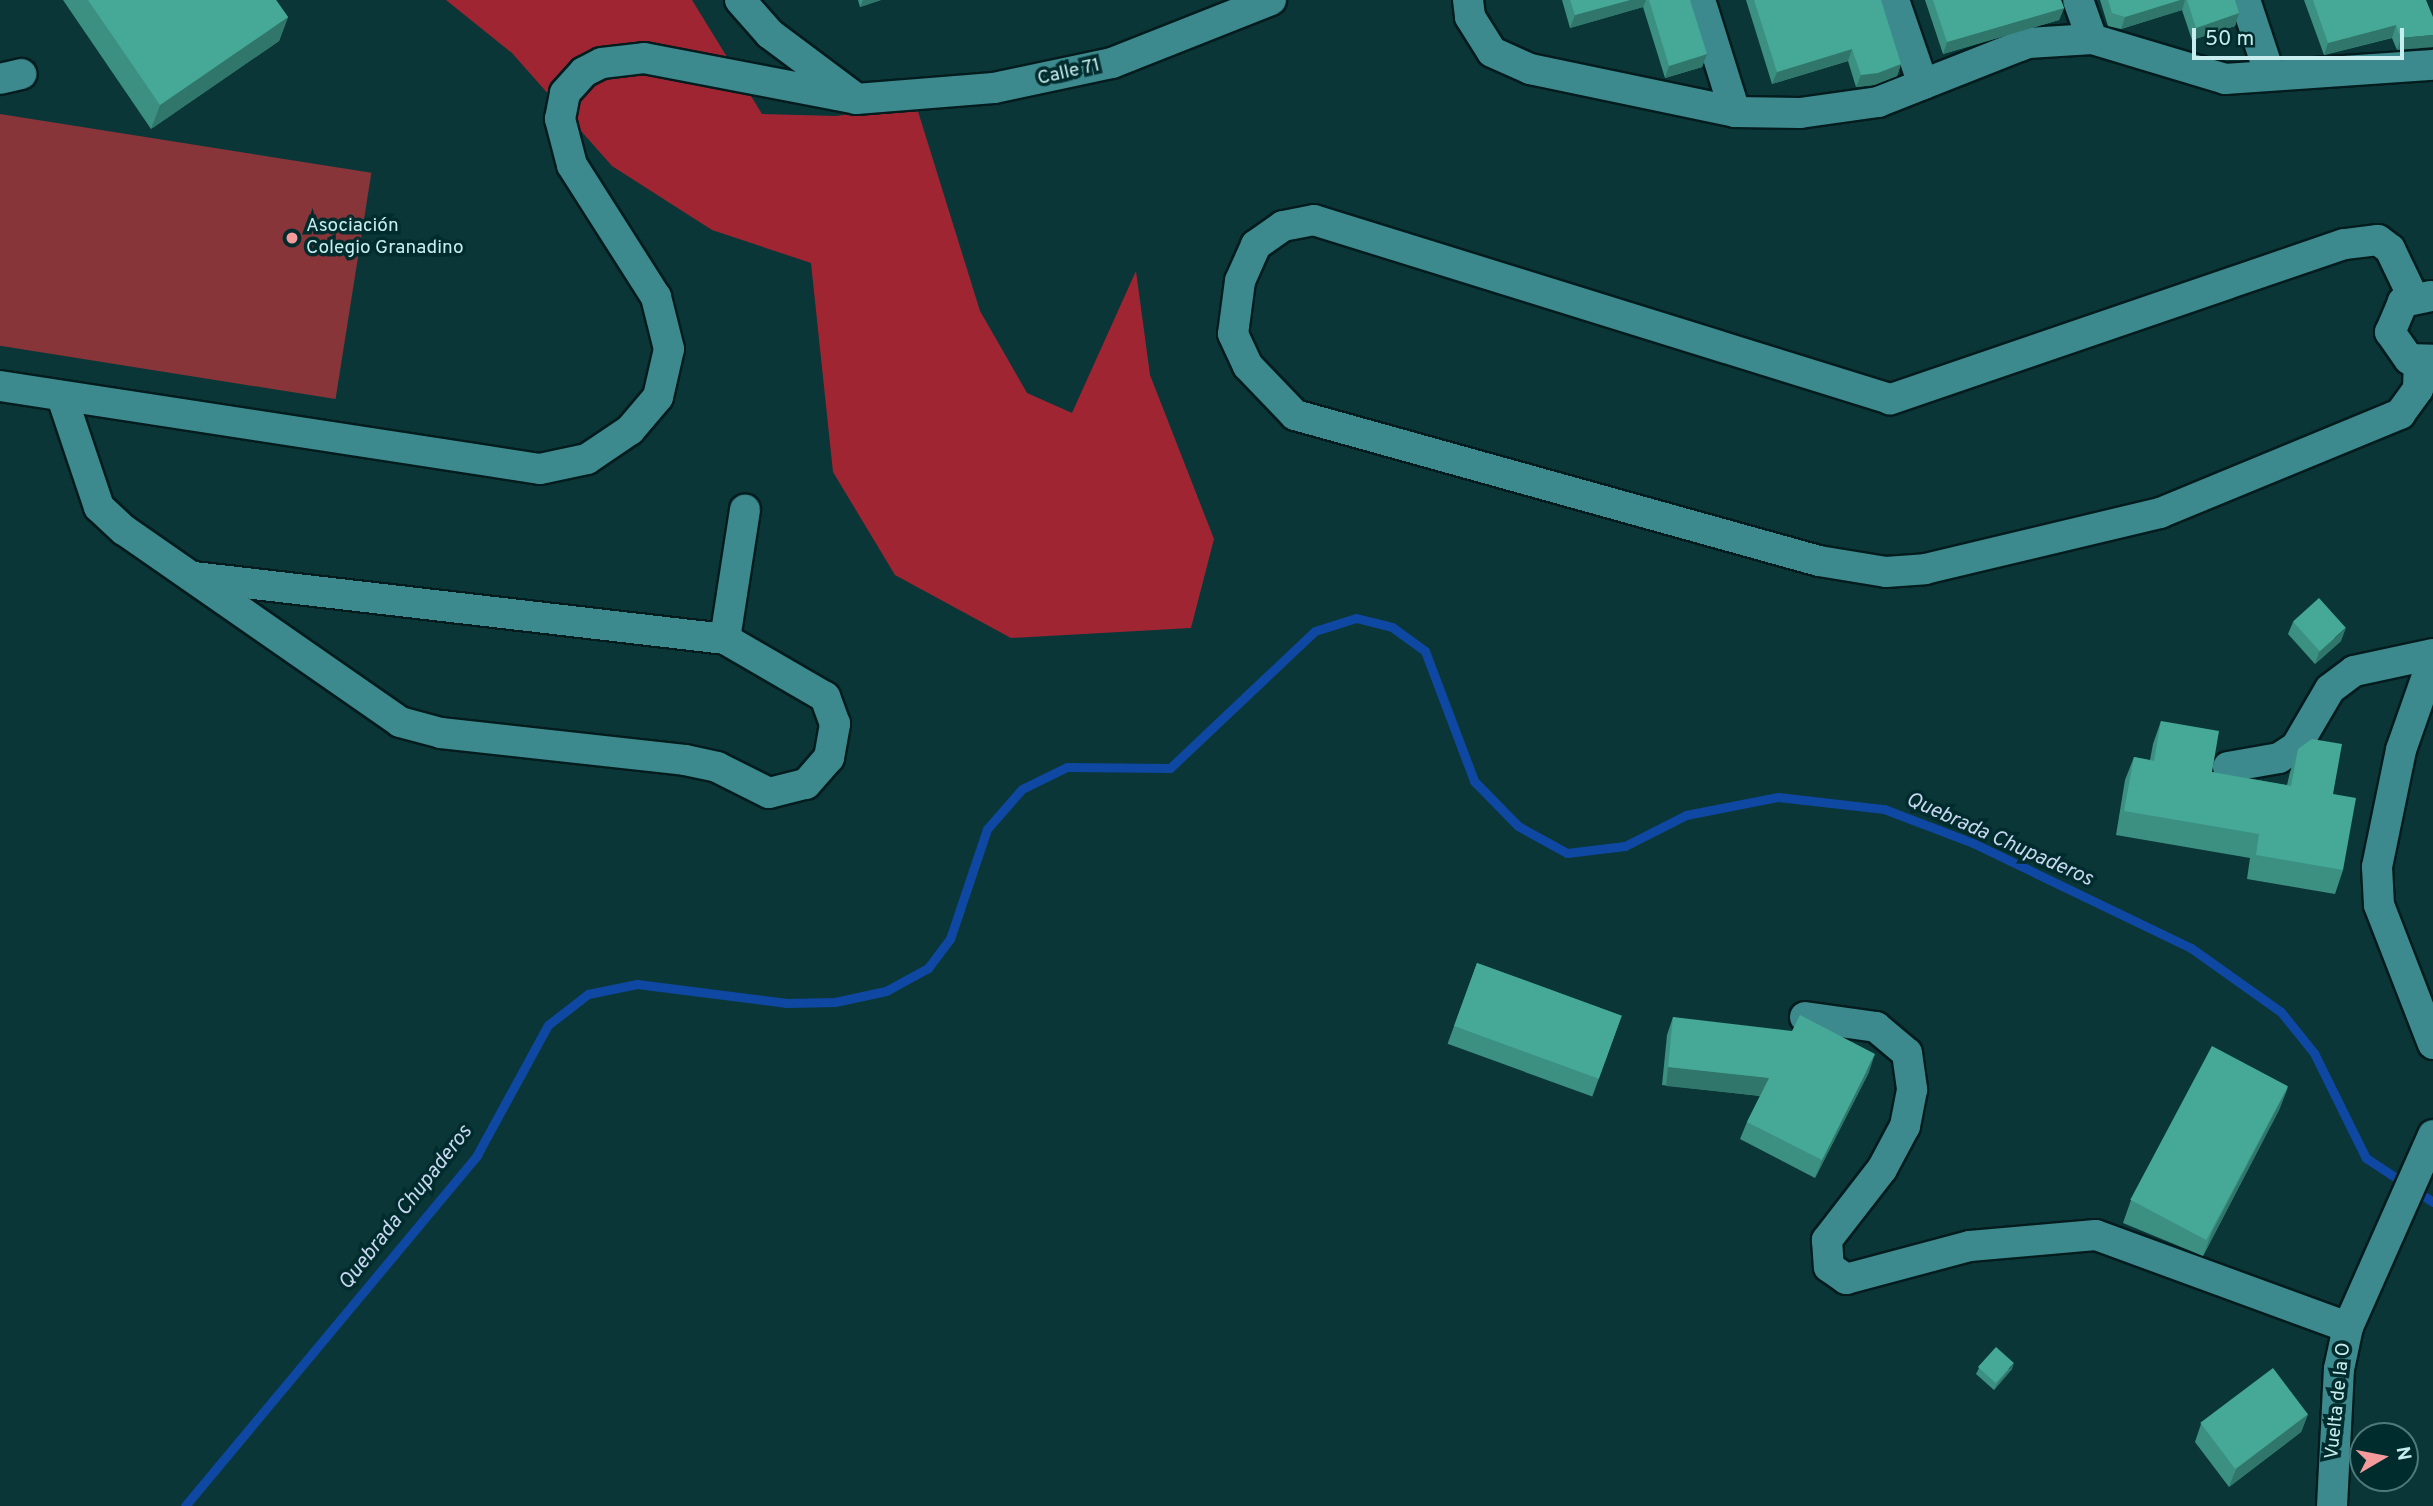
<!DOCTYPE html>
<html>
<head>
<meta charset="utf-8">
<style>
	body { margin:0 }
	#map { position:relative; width:2433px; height:1506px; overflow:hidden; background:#0b3638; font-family:Overpass,sans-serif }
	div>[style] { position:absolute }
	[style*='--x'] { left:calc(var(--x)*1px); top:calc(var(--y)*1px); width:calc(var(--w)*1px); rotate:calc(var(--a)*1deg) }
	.green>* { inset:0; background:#873539; transform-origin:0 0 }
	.forest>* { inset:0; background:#a02533 }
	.stream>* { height:9px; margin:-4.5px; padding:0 4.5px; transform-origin:4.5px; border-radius:4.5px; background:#0e48a3 }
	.roads { filter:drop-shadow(2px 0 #041c1d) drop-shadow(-2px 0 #041c1d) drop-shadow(0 2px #041c1d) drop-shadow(0 -2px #041c1d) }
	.minor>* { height:30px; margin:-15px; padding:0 15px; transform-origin:15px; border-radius:15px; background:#3c8a8e }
	.wall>* { inset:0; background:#3c9082; transform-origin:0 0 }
	.shaded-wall>* { inset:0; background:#31766a; transform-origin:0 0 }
	.building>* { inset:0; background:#46a897; transform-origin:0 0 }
	.dots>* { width:19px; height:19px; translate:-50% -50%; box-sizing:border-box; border:4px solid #002c2e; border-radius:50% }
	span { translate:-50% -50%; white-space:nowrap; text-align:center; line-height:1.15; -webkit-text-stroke:7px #002c2e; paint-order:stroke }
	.street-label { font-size:19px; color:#c8edee }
	.poi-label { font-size:19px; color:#c8edee }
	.left { translate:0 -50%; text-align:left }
	.water-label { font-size:21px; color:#c7d7ef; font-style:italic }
	.north { position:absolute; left:2349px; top:1422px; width:70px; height:70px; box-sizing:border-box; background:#002c2e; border:2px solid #50797b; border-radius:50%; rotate:80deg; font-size:19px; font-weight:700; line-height:28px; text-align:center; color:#c8edee }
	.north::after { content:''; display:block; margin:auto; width:24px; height:32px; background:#f59b9b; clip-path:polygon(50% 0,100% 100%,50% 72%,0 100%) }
	.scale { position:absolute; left:2192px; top:28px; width:212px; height:32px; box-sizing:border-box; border:4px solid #c8edee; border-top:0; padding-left:9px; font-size:21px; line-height:24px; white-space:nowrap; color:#c8edee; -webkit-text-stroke:5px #002c2e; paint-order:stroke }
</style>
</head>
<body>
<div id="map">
	<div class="green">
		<i style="left:0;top:114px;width:376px;height:229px;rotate:9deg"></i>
	</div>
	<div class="forest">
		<i style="clip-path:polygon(446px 0,692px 0,762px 114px,836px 116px,916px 105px,980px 311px,1027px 393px,1072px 413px,1136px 271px,1150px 375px,1214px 539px,1191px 628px,1011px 638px,895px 575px,833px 472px,811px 263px,712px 230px,612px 166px,512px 53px)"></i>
	</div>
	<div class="stream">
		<i style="--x:185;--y:1506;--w:457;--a:-50.2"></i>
		<i style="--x:477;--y:1155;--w:148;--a:-61.4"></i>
		<i style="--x:548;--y:1025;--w:51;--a:-37.8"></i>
		<i style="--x:588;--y:994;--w:50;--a:-11.5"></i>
		<i style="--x:637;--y:984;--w:151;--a:7.2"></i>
		<i style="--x:787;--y:1003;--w:48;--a:-1.2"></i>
		<i style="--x:835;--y:1002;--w:52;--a:-12.2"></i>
		<i style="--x:886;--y:991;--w:48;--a:-28.7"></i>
		<i style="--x:928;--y:968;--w:36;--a:-53"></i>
		<i style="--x:950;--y:939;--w:116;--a:-71.4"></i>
		<i style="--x:987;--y:829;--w:53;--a:-48.8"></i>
		<i style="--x:1022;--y:789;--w:50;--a:-26.1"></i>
		<i style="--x:1067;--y:767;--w:103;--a:0.6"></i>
		<i style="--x:1170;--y:768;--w:199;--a:-43.4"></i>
		<i style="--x:1315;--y:631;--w:43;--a:-17.6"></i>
		<i style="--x:1356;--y:618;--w:37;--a:14"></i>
		<i style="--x:1392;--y:627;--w:41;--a:36"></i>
		<i style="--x:1425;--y:651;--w:139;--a:69.3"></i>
		<i style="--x:1474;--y:781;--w:63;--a:45.6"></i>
		<i style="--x:1518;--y:826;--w:56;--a:28.9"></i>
		<i style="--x:1567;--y:853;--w:58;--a:-6.9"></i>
		<i style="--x:1625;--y:846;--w:68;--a:-26.9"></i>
		<i style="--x:1686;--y:815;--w:94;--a:-11.1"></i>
		<i style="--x:1778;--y:797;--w:107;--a:6.5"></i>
		<i style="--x:1884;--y:809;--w:95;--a:20.9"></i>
		<i style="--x:1973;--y:843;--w:242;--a:25.7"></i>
		<i style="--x:2191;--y:948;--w:110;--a:35.4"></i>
		<i style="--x:2281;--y:1012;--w:53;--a:51.2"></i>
		<i style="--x:2314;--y:1053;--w:117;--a:63.7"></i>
		<i style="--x:2366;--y:1158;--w:80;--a:33.3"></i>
	</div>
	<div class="roads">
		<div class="minor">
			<i style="--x:740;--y:0;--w:45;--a:48.6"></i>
			<i style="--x:770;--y:34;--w:104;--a:36.8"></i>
			<i style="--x:1468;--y:0;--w:17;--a:83"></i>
			<i style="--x:1470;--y:17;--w:41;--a:57.8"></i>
			<i style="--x:1492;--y:52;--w:42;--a:24.1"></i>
			<i style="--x:1530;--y:69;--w:209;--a:11.8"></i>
			<i style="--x:1735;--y:112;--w:65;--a:0.9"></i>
			<i style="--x:1800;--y:113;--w:79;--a:-8"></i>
			<i style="--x:1878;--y:102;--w:161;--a:-21.5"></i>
			<i style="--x:2028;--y:43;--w:64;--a:-3.6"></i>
			<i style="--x:2092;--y:39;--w:139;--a:16.7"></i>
			<i style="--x:2225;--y:79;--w:208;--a:-3.9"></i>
			<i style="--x:1700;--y:0;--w:117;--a:72.6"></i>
			<i style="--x:1894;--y:0;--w:89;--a:71"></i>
			<i style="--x:2078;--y:0;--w:41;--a:70.3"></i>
			<i style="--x:2245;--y:0;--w:79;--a:71.6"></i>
			<i style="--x:0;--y:79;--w:22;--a:-13"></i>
			<i style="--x:2431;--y:296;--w:29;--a:168"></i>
			<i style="--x:2403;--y:302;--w:33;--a:113"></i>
			<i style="--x:2390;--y:332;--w:33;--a:55"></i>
			<i style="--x:2409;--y:359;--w:24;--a:2"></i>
			<i style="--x:2413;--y:297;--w:53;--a:-115.6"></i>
			<i style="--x:2390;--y:249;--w:15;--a:-143"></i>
			<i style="--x:2378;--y:240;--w:34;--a:173"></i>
			<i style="--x:2344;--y:244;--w:480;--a:161.1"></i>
			<i style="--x:1890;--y:399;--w:603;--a:-162.74"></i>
			<i style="--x:1314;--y:220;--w:32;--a:169"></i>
			<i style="--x:1283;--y:226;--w:33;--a:145"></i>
			<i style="--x:1256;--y:245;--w:39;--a:114"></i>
			<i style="--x:1240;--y:281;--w:53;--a:97.5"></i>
			<i style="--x:1233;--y:334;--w:35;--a:65"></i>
			<i style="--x:1248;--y:366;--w:68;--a:46.2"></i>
			<i style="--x:1295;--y:415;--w:544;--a:15.57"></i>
			<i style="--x:1819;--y:561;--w:68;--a:9.3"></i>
			<i style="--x:1886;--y:572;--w:39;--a:-4"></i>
			<i style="--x:1925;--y:569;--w:242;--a:-13.4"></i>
			<i style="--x:2160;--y:513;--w:260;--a:-22.4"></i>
			<i style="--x:2400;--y:414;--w:31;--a:-54"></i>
			<i style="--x:2418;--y:389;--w:27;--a:-88"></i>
			<i style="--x:0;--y:386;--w:546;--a:8.74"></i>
			<i style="--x:540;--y:469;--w:48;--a:-12"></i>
			<i style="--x:587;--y:459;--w:52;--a:-34"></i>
			<i style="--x:630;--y:430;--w:43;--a:-49.7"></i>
			<i style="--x:658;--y:397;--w:49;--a:-77.1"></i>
			<i style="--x:669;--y:349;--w:54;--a:-104"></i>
			<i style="--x:656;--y:297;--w:156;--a:-122.5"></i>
			<i style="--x:572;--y:165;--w:48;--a:-104.6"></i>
			<i style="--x:560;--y:119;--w:26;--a:-79"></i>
			<i style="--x:565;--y:93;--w:28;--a:-48"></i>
			<i style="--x:584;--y:72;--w:20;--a:-27"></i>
			<i style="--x:602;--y:63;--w:42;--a:-6.8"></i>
			<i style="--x:644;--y:58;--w:216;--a:10.9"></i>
			<i style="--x:856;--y:99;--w:138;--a:-4.6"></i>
			<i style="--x:994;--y:88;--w:121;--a:-12"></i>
			<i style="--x:1112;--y:63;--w:171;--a:-21.6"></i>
			<i style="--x:63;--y:400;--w:113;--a:71.4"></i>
			<i style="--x:99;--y:507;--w:34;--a:43"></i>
			<i style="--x:124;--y:530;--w:336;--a:34.8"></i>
			<i style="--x:400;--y:722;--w:42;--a:15"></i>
			<i style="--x:441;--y:733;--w:245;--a:6.3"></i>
			<i style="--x:685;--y:760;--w:33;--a:12"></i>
			<i style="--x:717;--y:767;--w:58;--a:26.6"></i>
			<i style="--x:769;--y:793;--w:38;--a:-14"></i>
			<i style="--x:806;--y:784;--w:35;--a:-49"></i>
			<i style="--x:829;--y:758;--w:35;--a:-80"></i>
			<i style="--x:835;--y:724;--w:29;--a:-110"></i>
			<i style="--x:825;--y:697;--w:116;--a:-149.9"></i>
			<i style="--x:725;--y:639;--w:535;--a:-173.34"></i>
			<i style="--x:725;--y:639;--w:131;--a:-81.2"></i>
			<i style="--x:2433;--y:659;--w:96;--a:109.4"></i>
			<i style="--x:2401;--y:750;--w:119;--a:101.6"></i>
			<i style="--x:2377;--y:867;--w:38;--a:87"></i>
			<i style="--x:2379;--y:905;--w:149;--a:68.8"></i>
			<i style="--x:2228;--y:767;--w:52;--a:-10"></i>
			<i style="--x:2279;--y:758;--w:20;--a:-33"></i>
			<i style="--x:2296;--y:747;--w:67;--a:-59.6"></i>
			<i style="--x:2330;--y:689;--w:30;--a:-37"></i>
			<i style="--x:2354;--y:671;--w:81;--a:-12.1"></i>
			<i style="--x:1805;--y:1017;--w:72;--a:8"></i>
			<i style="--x:1876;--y:1027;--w:40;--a:40"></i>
			<i style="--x:1907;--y:1053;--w:37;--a:82"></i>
			<i style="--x:1912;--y:1090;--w:37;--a:101"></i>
			<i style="--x:1905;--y:1126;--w:49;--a:118.1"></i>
			<i style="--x:1882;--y:1169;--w:90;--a:127.8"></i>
			<i style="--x:1827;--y:1240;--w:27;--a:86"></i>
			<i style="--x:1829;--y:1267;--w:21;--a:35"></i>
			<i style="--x:1846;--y:1279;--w:128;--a:-14.9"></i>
			<i style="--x:1970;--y:1246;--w:126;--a:-5"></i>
			<i style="--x:2096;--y:1235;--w:268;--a:20.1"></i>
			<i style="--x:2332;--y:1506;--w:137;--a:-87.1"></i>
			<i style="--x:2339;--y:1369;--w:43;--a:-77.9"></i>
			<i style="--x:2348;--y:1327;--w:210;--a:-66.1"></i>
		</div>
	</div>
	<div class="wall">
		<i style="clip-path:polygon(63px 0,276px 0,288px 17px,279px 41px,151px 129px)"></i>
		<i style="clip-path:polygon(858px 0,881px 0,860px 7px)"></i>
		<i style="clip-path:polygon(1562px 0,1690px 0,1707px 54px,1702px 67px,1665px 78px,1643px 7px,1570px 28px)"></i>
		<i style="clip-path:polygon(1746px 0,1881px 0,1901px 64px,1897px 76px,1874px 85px,1856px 87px,1848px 61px,1772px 84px)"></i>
		<i style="clip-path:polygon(1925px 0,2061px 0,2064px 8px,2059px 20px,1943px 54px)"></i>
		<i style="clip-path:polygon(2100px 0,2235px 0,2239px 13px,2235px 26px,2192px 40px,2182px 10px,2121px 29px,2108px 26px)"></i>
		<i style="clip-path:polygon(2304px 0,2426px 0,2397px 50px,2392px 38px,2324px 55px)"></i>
		<i style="clip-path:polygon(2293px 622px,2341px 641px,2315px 664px,2288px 634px)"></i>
		<i style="clip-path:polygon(2161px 721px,2212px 772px,2287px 785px,2290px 772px,2298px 749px,2333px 794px,2343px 870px,2335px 894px,2247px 879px,2250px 858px,2116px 835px,2125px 780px,2134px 757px,2150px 760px,2153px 744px)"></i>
		<i style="left:1477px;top:963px;width:154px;height:86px;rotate:20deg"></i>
		<i style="clip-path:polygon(1673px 1017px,1869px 1072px,1815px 1178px,1740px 1139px,1747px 1122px,1760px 1096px,1662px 1085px,1667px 1035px)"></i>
		<i style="clip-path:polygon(2288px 1087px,2279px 1110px,2203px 1256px,2123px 1223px,2131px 1200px)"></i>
		<i style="clip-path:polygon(1979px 1368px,2012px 1369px,1994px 1390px,1976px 1374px)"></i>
		<i style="clip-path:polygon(2308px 1414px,2301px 1432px,2229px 1487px,2195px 1442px,2201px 1424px)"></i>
	</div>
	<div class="shaded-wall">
		<i style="clip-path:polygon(863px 0,881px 0,860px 7px)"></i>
		<i style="clip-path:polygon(1630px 0,1646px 0,1643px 7px,1570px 28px,1575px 15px)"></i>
		<i style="clip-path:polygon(2180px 0,2185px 0,2182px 10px,2121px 29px,2125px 17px)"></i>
		<i style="clip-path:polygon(2064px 8px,2059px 20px,1943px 54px,1947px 42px)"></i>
		<i style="clip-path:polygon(2239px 13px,2235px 26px,2192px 40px,2196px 28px)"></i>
		<i style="clip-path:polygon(288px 17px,279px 41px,151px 129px,160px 105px)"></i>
		<i style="clip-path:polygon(2396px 25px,2392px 38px,2324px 55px,2328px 43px)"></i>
		<i style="clip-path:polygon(2433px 35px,2433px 47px,2397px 50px,2401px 38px)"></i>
		<i style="clip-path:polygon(1852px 49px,1848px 61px,1772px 84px,1777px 72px)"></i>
		<i style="clip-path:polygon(1707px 54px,1702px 67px,1665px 78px,1669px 66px)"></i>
		<i style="clip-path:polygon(1901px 64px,1897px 76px,1874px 85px,1856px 87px,1861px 75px)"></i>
		<i style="clip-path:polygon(2346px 628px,2341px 641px,2315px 664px,2319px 652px)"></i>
		<i style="clip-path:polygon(1875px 1054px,1869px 1072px,1815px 1178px,1822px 1160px)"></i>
		<i style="left:1668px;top:1067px;width:102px;height:19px;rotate:6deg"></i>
		<i style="clip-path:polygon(2288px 1087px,2279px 1110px,2203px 1256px,2212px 1232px)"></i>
		<i style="clip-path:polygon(2014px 1363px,2012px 1369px,1994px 1390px,1997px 1384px)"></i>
		<i style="clip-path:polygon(2308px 1414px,2301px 1432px,2229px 1487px,2236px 1469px)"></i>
	</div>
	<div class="building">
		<i style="clip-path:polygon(88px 0,276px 0,288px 17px,160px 105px)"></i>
		<i style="clip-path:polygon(1570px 0,1630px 0,1575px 15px)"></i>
		<i style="clip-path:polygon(1649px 0,1690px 0,1707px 54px,1669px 66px)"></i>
		<i style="clip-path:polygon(1754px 0,1881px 0,1901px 64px,1878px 73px,1861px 75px,1852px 49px,1777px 72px)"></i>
		<i style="clip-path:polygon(1933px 0,2061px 0,2064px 8px,1947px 42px)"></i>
		<i style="clip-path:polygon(2108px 0,2180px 0,2125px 17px,2112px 13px)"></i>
		<i style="clip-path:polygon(2187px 0,2235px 0,2239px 13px,2196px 28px)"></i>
		<i style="clip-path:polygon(2313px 0,2426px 0,2433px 17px,2433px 35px,2401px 38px,2396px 25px,2328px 43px)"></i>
		<i style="left:2319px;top:598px;width:40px;height:35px;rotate:48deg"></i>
		<i style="clip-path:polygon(2161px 721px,2219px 731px,2212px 772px,2291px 786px,2298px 749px,2312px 739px,2342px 744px,2333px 794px,2356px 798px,2343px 870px,2256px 855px,2259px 834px,2124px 811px,2134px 757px,2154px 761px)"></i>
		<i style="left:1477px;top:963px;width:154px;height:67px;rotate:20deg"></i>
		<i style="clip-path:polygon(1800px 1015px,1875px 1054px,1822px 1160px,1747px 1122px,1769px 1078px,1668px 1067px,1673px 1017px,1792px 1031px)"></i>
		<i style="left:2212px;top:1046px;width:86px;height:174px;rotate:28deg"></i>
		<i style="left:1996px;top:1347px;width:24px;height:27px;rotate:42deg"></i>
		<i style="left:2273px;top:1368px;width:58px;height:91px;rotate:53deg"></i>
	</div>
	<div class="dots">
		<i style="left:292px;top:238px;background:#f59b9b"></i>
	</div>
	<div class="street-label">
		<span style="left:1069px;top:73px;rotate:-13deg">Calle 71</span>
		<span style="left:2339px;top:1401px;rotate:-84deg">Vuelta de la O</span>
	</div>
	<div class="poi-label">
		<span class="left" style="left:306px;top:238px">Asociación<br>Colegio Granadino</span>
	</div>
	<div class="water-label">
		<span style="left:1999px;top:840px;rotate:24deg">Quebrada Chupaderos</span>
		<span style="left:406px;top:1208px;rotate:-52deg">Quebrada Chupaderos</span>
	</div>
	<div class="north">N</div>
	<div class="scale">50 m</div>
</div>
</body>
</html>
